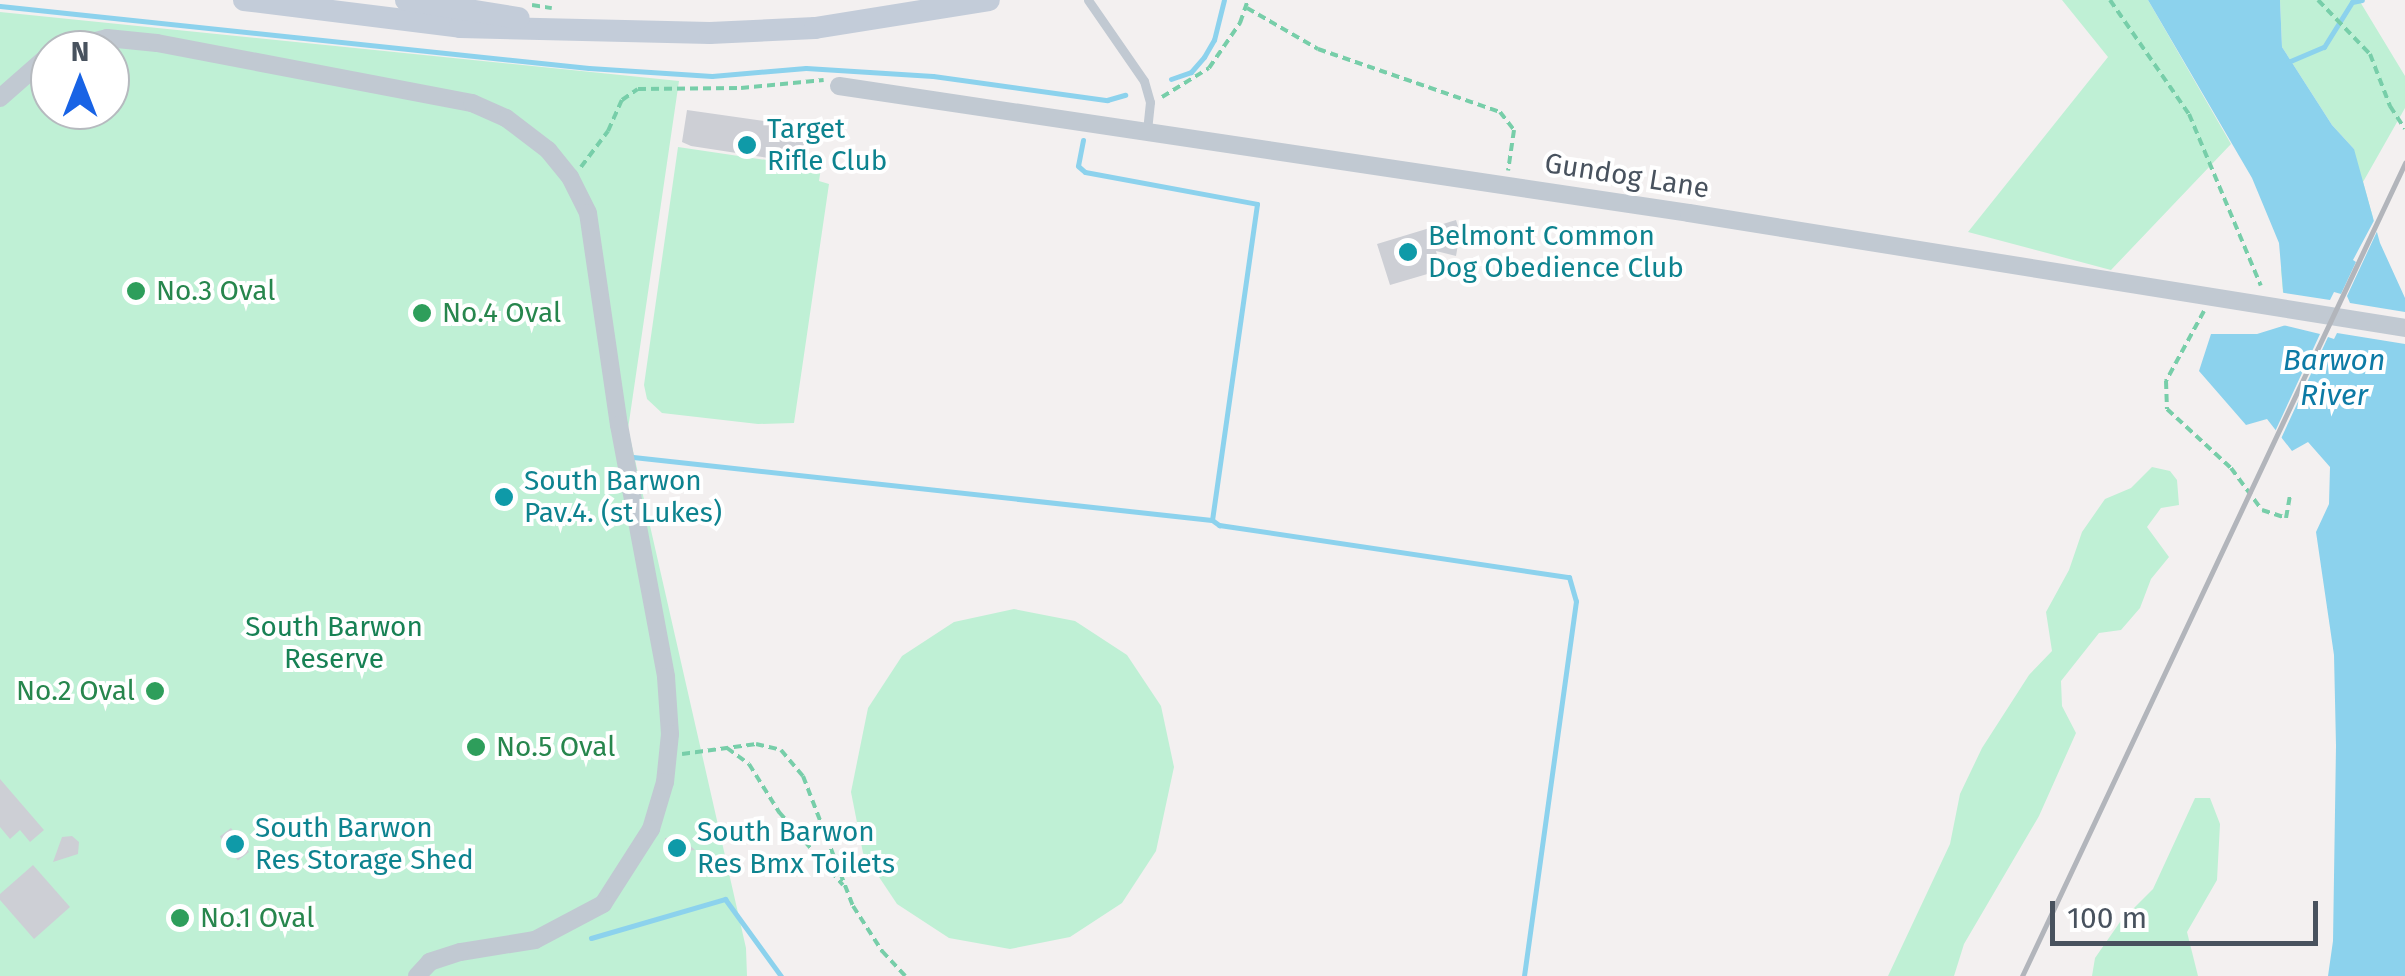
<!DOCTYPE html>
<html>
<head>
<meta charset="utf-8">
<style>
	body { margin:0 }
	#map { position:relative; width:2405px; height:976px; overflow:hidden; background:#f3f0f0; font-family:"Fira Sans",sans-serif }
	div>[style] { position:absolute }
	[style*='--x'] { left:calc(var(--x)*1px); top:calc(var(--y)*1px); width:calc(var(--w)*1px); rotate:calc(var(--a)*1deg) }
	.green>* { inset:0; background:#bff0d5 }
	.water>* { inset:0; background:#8cd2ed }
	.pier>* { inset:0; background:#f3f0f0 }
	.stream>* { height:5px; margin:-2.5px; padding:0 2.5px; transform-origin:2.5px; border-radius:2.5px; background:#8cd2ed }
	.building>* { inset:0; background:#cdcfd5; transform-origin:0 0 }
	.path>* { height:4px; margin-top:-2px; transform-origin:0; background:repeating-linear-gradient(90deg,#77cea9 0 8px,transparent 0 13px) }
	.lane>* { height:9px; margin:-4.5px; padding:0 4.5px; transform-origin:4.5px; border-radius:4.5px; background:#c1c9d2 }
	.street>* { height:18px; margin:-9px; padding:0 9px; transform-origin:9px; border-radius:9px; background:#c1c9d2 }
	.secondary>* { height:22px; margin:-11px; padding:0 11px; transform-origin:11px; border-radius:11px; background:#c3ccd9 }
	.rail>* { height:5px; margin:-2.5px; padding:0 2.5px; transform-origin:2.5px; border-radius:2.5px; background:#b2b5bb }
	.dots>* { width:28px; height:28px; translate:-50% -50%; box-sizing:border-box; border:5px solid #fff; border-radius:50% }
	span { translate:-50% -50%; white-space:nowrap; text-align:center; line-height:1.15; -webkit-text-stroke:8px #fff; paint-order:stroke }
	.culture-label { font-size:28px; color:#0d838f }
	.left { translate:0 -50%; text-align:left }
	.street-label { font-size:28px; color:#48525e }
	.leisure-label { font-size:28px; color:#27864d }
	.right { translate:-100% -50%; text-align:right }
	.park-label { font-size:28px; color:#178154 }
	.water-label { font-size:30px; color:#0c7aa5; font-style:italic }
	.north { position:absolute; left:30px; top:30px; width:100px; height:100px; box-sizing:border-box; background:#fff; border:2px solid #b6babf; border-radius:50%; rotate:0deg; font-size:28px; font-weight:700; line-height:40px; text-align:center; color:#48525e }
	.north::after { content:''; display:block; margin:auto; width:35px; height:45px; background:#1863e5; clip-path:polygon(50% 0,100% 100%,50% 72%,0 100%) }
	.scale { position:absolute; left:2050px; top:901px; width:268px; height:45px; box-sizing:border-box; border:5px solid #48525e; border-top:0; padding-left:12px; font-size:30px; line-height:35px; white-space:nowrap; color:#48525e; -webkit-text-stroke:8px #fff; paint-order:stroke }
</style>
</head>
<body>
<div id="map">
	<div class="green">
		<i style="clip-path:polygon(2062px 0,2148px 0,2231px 144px,2111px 270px,1968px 232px,2108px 57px)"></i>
		<i style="clip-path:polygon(2280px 0,2359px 0,2405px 76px,2405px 108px,2363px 182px,2373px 218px,2283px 293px,2281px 269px,2354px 149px,2332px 125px,2282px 47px)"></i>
		<i style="clip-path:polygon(evenodd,0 12px,679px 81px,628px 429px,746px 948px,747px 976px,0 976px,0 12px,50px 50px,110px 50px,110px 110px,50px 110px,50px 50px)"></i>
		<i style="clip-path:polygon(678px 147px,821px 168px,819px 181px,829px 184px,794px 423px,758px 424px,662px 413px,647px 399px,644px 385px)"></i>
		<i style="clip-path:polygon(2152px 467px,2170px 471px,2177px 480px,2179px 505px,2161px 508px,2147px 527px,2169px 557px,2151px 579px,2140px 608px,2121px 630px,2099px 633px,2061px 681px,2062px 706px,2076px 733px,2039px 816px,1964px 944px,1954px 976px,1888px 976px,1950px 844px,1960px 794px,1982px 748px,2029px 675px,2052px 651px,2046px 612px,2069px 570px,2082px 532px,2105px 499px,2131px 488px)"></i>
		<i style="clip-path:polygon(1014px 609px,1075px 621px,1127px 655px,1161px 706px,1174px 767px,1156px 851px,1122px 903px,1070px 937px,1010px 949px,949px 938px,897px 904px,863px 853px,851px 792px,868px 708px,902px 656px,954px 622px)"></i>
		<i style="clip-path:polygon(2195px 798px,2210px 798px,2220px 824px,2217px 880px,2187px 932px,2198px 976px,2092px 976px,2095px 958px,2120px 922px,2153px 889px)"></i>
	</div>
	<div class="water">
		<i style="clip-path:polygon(2148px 0,2280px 0,2282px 47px,2332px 125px,2354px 149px,2380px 243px,2405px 298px,2405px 976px,2328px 976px,2333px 941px,2336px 746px,2334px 655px,2316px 532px,2329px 504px,2330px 467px,2308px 442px,2292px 451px,2267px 419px,2246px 425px,2199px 371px,2211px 334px,2257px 334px,2286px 325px,2279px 243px,2252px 178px)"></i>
	</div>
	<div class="pier">
		<i style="clip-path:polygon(2377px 215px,2380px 225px,2347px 296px,2350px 303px,2405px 312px,2405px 344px,2337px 333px,2334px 339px,2328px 337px,2279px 443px,2273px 436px,2320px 334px,2275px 323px,2281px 322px,2278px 292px,2330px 300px,2334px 292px,2341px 294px,2356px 262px,2353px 260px)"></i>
	</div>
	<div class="stream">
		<i style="--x:0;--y:6;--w:592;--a:6.01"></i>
		<i style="--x:589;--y:68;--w:123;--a:3.7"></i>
		<i style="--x:712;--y:76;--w:94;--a:-4.9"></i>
		<i style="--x:806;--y:68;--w:127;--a:3.6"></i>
		<i style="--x:933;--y:76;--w:176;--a:7.9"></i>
		<i style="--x:1107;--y:100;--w:19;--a:-16"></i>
		<i style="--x:2288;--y:62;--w:39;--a:-23"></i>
		<i style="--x:2324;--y:47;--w:53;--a:-58.1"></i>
		<i style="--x:2352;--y:2;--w:10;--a:-11"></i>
		<i style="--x:1171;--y:79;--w:21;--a:-19"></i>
		<i style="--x:1191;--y:72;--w:20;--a:-49"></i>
		<i style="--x:1204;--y:57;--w:20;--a:-60"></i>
		<i style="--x:1214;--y:40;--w:41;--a:-76"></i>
		<i style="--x:1083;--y:140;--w:26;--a:101"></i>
		<i style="--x:1078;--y:166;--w:9;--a:41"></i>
		<i style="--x:1085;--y:172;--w:175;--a:10.5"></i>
		<i style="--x:1257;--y:204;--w:319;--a:98.1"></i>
		<i style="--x:1212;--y:520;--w:9;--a:36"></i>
		<i style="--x:1219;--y:525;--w:354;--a:8.5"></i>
		<i style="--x:1569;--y:577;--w:25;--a:74"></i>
		<i style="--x:1576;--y:601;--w:379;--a:97.9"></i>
		<i style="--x:633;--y:457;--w:582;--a:6.21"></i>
		<i style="--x:591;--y:938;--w:140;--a:-16.2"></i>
		<i style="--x:725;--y:899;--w:95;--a:54"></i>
	</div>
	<div class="building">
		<i style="clip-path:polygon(687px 110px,792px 125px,791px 131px,806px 133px,801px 163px,691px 146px,682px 142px)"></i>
		<i style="clip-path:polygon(1456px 220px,1460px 233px,1456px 256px,1436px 251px,1441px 270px,1390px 285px,1377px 244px)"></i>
		<i style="clip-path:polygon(0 779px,44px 830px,30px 842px,20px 830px,10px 839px,0 827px)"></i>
		<i style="left:231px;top:828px;width:30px;height:14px;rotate:53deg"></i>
		<i style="clip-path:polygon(72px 836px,79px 842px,78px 854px,53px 862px,62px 837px)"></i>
		<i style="clip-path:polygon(680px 837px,695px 850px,666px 853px,665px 838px)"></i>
		<i style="clip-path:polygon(33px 865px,70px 907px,34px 939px,0 900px,0 894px)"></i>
	</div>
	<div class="path">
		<i style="--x:2110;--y:0;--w:139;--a:55.3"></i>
		<i style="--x:2189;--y:114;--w:186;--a:67.3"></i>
		<i style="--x:2318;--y:0;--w:75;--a:46.1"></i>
		<i style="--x:2370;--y:54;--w:56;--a:69"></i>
		<i style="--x:2390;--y:106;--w:27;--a:57"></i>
		<i style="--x:532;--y:5;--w:20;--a:9"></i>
		<i style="--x:1247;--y:8;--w:82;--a:30"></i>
		<i style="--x:1318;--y:49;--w:193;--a:19.1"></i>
		<i style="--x:1500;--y:112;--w:23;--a:52"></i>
		<i style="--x:1514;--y:130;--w:41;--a:98.3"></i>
		<i style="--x:1162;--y:97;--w:55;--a:-31.7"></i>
		<i style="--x:1209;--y:68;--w:55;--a:-55.4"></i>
		<i style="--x:1240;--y:23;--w:24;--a:-71"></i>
		<i style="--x:581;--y:167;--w:45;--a:-53.1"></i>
		<i style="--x:608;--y:131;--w:34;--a:-66"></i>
		<i style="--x:622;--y:100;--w:19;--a:-35"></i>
		<i style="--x:638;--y:89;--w:103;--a:-0.6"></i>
		<i style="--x:741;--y:88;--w:83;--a:-5.5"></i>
		<i style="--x:2204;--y:311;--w:80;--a:118.5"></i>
		<i style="--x:2166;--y:381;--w:28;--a:88"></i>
		<i style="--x:2167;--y:409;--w:87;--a:42.7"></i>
		<i style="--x:2231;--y:468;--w:52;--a:53.6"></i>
		<i style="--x:2262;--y:510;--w:25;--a:18"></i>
		<i style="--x:2286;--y:518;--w:22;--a:-80"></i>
		<i style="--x:727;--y:748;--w:27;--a:36"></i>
		<i style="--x:749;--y:764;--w:57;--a:58"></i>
		<i style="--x:779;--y:812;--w:97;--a:48.8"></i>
		<i style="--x:682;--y:754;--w:75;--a:-7.7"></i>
		<i style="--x:756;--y:744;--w:26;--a:13"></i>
		<i style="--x:781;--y:750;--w:34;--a:50"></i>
		<i style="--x:803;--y:776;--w:139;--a:69"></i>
		<i style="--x:853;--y:906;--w:54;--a:57.2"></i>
		<i style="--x:882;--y:951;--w:34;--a:47"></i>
	</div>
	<div class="lane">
		<i style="--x:1088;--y:0;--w:98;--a:55.3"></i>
		<i style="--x:1144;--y:81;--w:22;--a:74"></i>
		<i style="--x:1150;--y:102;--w:28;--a:96"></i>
	</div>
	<div class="street">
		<i style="--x:59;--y:50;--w:49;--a:-14"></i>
		<i style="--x:107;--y:38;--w:50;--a:5.7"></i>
		<i style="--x:157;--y:43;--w:321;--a:10.8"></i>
		<i style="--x:472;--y:103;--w:37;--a:24"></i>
		<i style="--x:506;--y:118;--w:53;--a:37.3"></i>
		<i style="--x:548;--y:150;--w:35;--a:51"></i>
		<i style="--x:570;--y:177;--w:40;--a:63.4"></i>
		<i style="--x:588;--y:213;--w:214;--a:81.7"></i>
		<i style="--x:619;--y:425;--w:256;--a:79.4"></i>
		<i style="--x:666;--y:677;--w:57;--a:86"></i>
		<i style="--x:670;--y:734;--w:48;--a:95.9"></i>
		<i style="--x:665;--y:782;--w:49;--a:106.6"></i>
		<i style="--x:651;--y:829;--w:89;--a:122.6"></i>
		<i style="--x:603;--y:904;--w:77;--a:152.1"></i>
		<i style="--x:535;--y:940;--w:76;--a:170.9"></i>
		<i style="--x:460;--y:952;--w:32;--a:162"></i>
		<i style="--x:430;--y:962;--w:19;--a:133"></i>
		<i style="--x:839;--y:86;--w:859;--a:8.5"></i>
		<i style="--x:1689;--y:213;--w:725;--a:9.12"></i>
		<i style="--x:0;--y:98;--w:67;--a:-41.3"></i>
	</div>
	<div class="secondary">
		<i style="--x:244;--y:0;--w:218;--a:7.1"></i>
		<i style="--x:460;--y:27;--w:250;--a:1.4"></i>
		<i style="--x:710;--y:33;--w:105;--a:-2.7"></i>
		<i style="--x:815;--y:28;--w:176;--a:-9.1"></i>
		<i style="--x:406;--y:0;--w:114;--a:9.1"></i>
	</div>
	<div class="rail">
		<i style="--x:2022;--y:976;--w:899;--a:-64.78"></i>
	</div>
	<div class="dots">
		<i style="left:747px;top:145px;background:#0f9aa8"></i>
		<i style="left:1408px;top:252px;background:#0f9aa8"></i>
		<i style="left:136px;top:291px;background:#2e9e5b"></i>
		<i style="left:422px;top:313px;background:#2e9e5b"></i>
		<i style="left:504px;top:497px;background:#0f9aa8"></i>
		<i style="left:155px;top:691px;background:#2e9e5b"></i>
		<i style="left:476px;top:747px;background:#2e9e5b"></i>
		<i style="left:235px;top:844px;background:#0f9aa8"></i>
		<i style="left:677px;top:848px;background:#0f9aa8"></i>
		<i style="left:180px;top:918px;background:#2e9e5b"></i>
	</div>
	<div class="culture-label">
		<span class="left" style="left:767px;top:145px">Target<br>Rifle Club</span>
		<span class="left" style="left:1428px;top:252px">Belmont Common<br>Dog Obedience Club</span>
		<span class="left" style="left:524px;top:497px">South Barwon<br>Pav.4. (st Lukes)</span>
		<span class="left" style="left:255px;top:844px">South Barwon<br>Res Storage Shed</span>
		<span class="left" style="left:697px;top:848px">South Barwon<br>Res Bmx Toilets</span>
	</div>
	<div class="street-label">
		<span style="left:1627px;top:176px;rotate:9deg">Gundog Lane</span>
	</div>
	<div class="leisure-label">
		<span class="left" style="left:156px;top:291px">No.3 Oval</span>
		<span class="left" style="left:442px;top:313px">No.4 Oval</span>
		<span class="right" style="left:135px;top:691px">No.2 Oval</span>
		<span class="left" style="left:496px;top:747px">No.5 Oval</span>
		<span class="left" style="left:200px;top:918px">No.1 Oval</span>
	</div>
	<div class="park-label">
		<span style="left:334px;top:643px">South Barwon<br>Reserve</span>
	</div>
	<div class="water-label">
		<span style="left:2334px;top:377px">Barwon<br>River</span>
	</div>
	<div class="north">N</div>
	<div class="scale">100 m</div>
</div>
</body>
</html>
